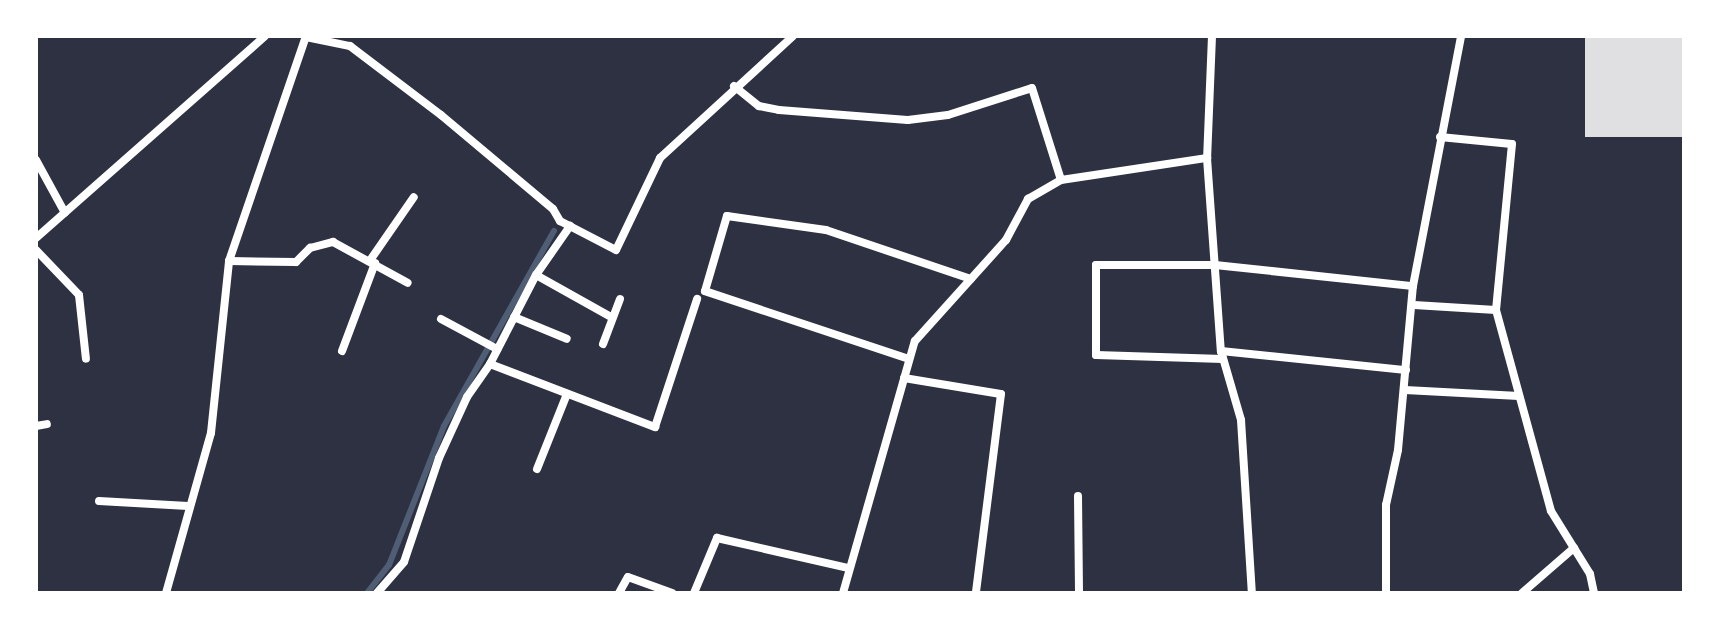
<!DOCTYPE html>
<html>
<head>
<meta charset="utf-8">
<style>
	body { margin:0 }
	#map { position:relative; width:1720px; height:629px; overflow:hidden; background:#2d3142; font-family:Lato,sans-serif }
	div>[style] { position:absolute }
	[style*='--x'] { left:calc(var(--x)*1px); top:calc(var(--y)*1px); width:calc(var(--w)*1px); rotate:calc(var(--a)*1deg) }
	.stream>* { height:6px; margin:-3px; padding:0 3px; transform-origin:3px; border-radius:3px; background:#4f5d75 }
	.building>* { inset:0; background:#e0e0e3; transform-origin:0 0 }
	.minor>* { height:8px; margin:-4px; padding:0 4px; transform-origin:4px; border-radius:4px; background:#fff }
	span { translate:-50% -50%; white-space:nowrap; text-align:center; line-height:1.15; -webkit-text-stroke:6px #fff; paint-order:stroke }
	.frame { position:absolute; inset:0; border:38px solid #fff; pointer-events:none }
</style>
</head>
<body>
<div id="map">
	<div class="stream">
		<i style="--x:367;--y:593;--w:36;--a:-52"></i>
		<i style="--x:389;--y:565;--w:149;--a:-68.4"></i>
		<i style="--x:444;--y:426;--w:224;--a:-60.6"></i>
	</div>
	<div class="building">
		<i style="left:1585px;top:36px;width:99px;height:101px"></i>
	</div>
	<div class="minor">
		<i style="--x:1212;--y:36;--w:122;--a:92.3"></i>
		<i style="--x:1207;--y:158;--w:194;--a:85.9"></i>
		<i style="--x:1221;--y:351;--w:72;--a:73.8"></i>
		<i style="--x:1241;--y:420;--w:173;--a:86.4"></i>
		<i style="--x:306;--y:37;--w:45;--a:11.6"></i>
		<i style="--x:350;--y:46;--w:114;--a:37.2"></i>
		<i style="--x:441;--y:115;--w:146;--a:40"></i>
		<i style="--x:553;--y:209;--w:14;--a:60"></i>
		<i style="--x:560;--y:221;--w:63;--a:27.4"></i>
		<i style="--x:616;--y:250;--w:102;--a:-64.4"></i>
		<i style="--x:660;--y:158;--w:180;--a:-42.5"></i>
		<i style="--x:734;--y:86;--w:32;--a:39"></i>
		<i style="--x:759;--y:106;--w:20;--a:11"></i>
		<i style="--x:779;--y:110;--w:129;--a:4.4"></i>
		<i style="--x:908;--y:120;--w:40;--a:-7.1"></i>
		<i style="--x:948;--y:115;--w:88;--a:-17.8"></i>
		<i style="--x:1032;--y:88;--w:96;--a:72.5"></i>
		<i style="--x:1440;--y:137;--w:72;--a:5.6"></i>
		<i style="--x:1512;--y:144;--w:167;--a:95.5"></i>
		<i style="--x:1496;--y:310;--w:208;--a:74.7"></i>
		<i style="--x:1551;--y:511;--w:74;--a:58.2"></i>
		<i style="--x:1590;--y:574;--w:19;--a:78"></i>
		<i style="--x:36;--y:160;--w:60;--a:61.3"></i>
		<i style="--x:36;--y:238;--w:305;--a:-41.4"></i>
		<i style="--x:36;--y:250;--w:62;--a:46.3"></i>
		<i style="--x:79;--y:295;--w:64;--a:83.8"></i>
		<i style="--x:371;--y:259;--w:75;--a:-55.3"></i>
		<i style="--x:229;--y:261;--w:67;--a:0.9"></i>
		<i style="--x:296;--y:262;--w:20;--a:-45"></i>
		<i style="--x:310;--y:248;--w:24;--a:-15"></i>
		<i style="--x:333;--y:242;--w:85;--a:28.7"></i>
		<i style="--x:536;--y:275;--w:86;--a:29.2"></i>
		<i style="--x:1414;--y:305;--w:82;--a:3.5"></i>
		<i style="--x:514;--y:317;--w:57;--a:22.5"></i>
		<i style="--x:441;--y:319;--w:64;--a:28.2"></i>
		<i style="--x:603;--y:344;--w:48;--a:-69.3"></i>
		<i style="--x:342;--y:351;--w:94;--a:-69.4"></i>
		<i style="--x:1221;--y:351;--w:186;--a:5.9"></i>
		<i style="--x:909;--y:359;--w:215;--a:-161.6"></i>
		<i style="--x:705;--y:291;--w:78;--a:-73.7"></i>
		<i style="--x:727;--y:216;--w:100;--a:8"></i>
		<i style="--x:826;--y:230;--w:153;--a:18.7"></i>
		<i style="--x:1223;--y:359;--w:127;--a:-178.2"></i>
		<i style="--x:1096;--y:355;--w:90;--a:-90"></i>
		<i style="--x:1096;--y:265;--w:119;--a:0"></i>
		<i style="--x:1215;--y:265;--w:199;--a:6.1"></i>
		<i style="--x:490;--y:364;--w:177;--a:20.9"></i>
		<i style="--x:655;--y:427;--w:135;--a:-71.8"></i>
		<i style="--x:904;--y:378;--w:98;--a:9.4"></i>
		<i style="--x:1001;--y:394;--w:201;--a:97.2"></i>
		<i style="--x:1405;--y:390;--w:114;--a:3"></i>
		<i style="--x:36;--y:426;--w:11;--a:-10"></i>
		<i style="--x:537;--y:469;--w:81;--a:-68.2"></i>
		<i style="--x:1078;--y:496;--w:97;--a:89.4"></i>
		<i style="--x:99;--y:501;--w:89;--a:3.2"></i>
		<i style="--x:166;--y:593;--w:166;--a:-74.3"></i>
		<i style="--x:211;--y:433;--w:173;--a:-84"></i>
		<i style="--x:229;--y:261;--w:238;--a:-71.1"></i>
		<i style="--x:377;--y:593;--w:41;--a:-48.9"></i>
		<i style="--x:404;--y:562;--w:110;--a:-71.4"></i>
		<i style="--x:439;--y:458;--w:67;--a:-65.3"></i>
		<i style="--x:467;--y:397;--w:40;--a:-55.1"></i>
		<i style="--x:490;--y:364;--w:100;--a:-62.7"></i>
		<i style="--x:536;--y:275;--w:60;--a:-55.2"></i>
		<i style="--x:619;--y:593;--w:18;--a:-61"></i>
		<i style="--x:628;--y:577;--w:47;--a:20"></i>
		<i style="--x:694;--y:593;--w:60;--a:-67.3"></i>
		<i style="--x:717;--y:538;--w:134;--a:12.9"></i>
		<i style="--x:843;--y:593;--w:262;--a:-74.1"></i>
		<i style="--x:915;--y:341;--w:136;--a:-48"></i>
		<i style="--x:1006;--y:240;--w:47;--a:-61.8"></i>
		<i style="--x:1028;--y:199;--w:38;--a:-30"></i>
		<i style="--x:1061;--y:180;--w:148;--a:-8.6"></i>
		<i style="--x:1386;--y:593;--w:88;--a:-90"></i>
		<i style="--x:1386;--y:505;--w:56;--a:-77.7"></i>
		<i style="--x:1398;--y:450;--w:165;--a:-84.8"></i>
		<i style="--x:1413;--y:286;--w:255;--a:-79.1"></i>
		<i style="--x:1522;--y:593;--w:69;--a:-40.9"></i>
	</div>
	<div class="frame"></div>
</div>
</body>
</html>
